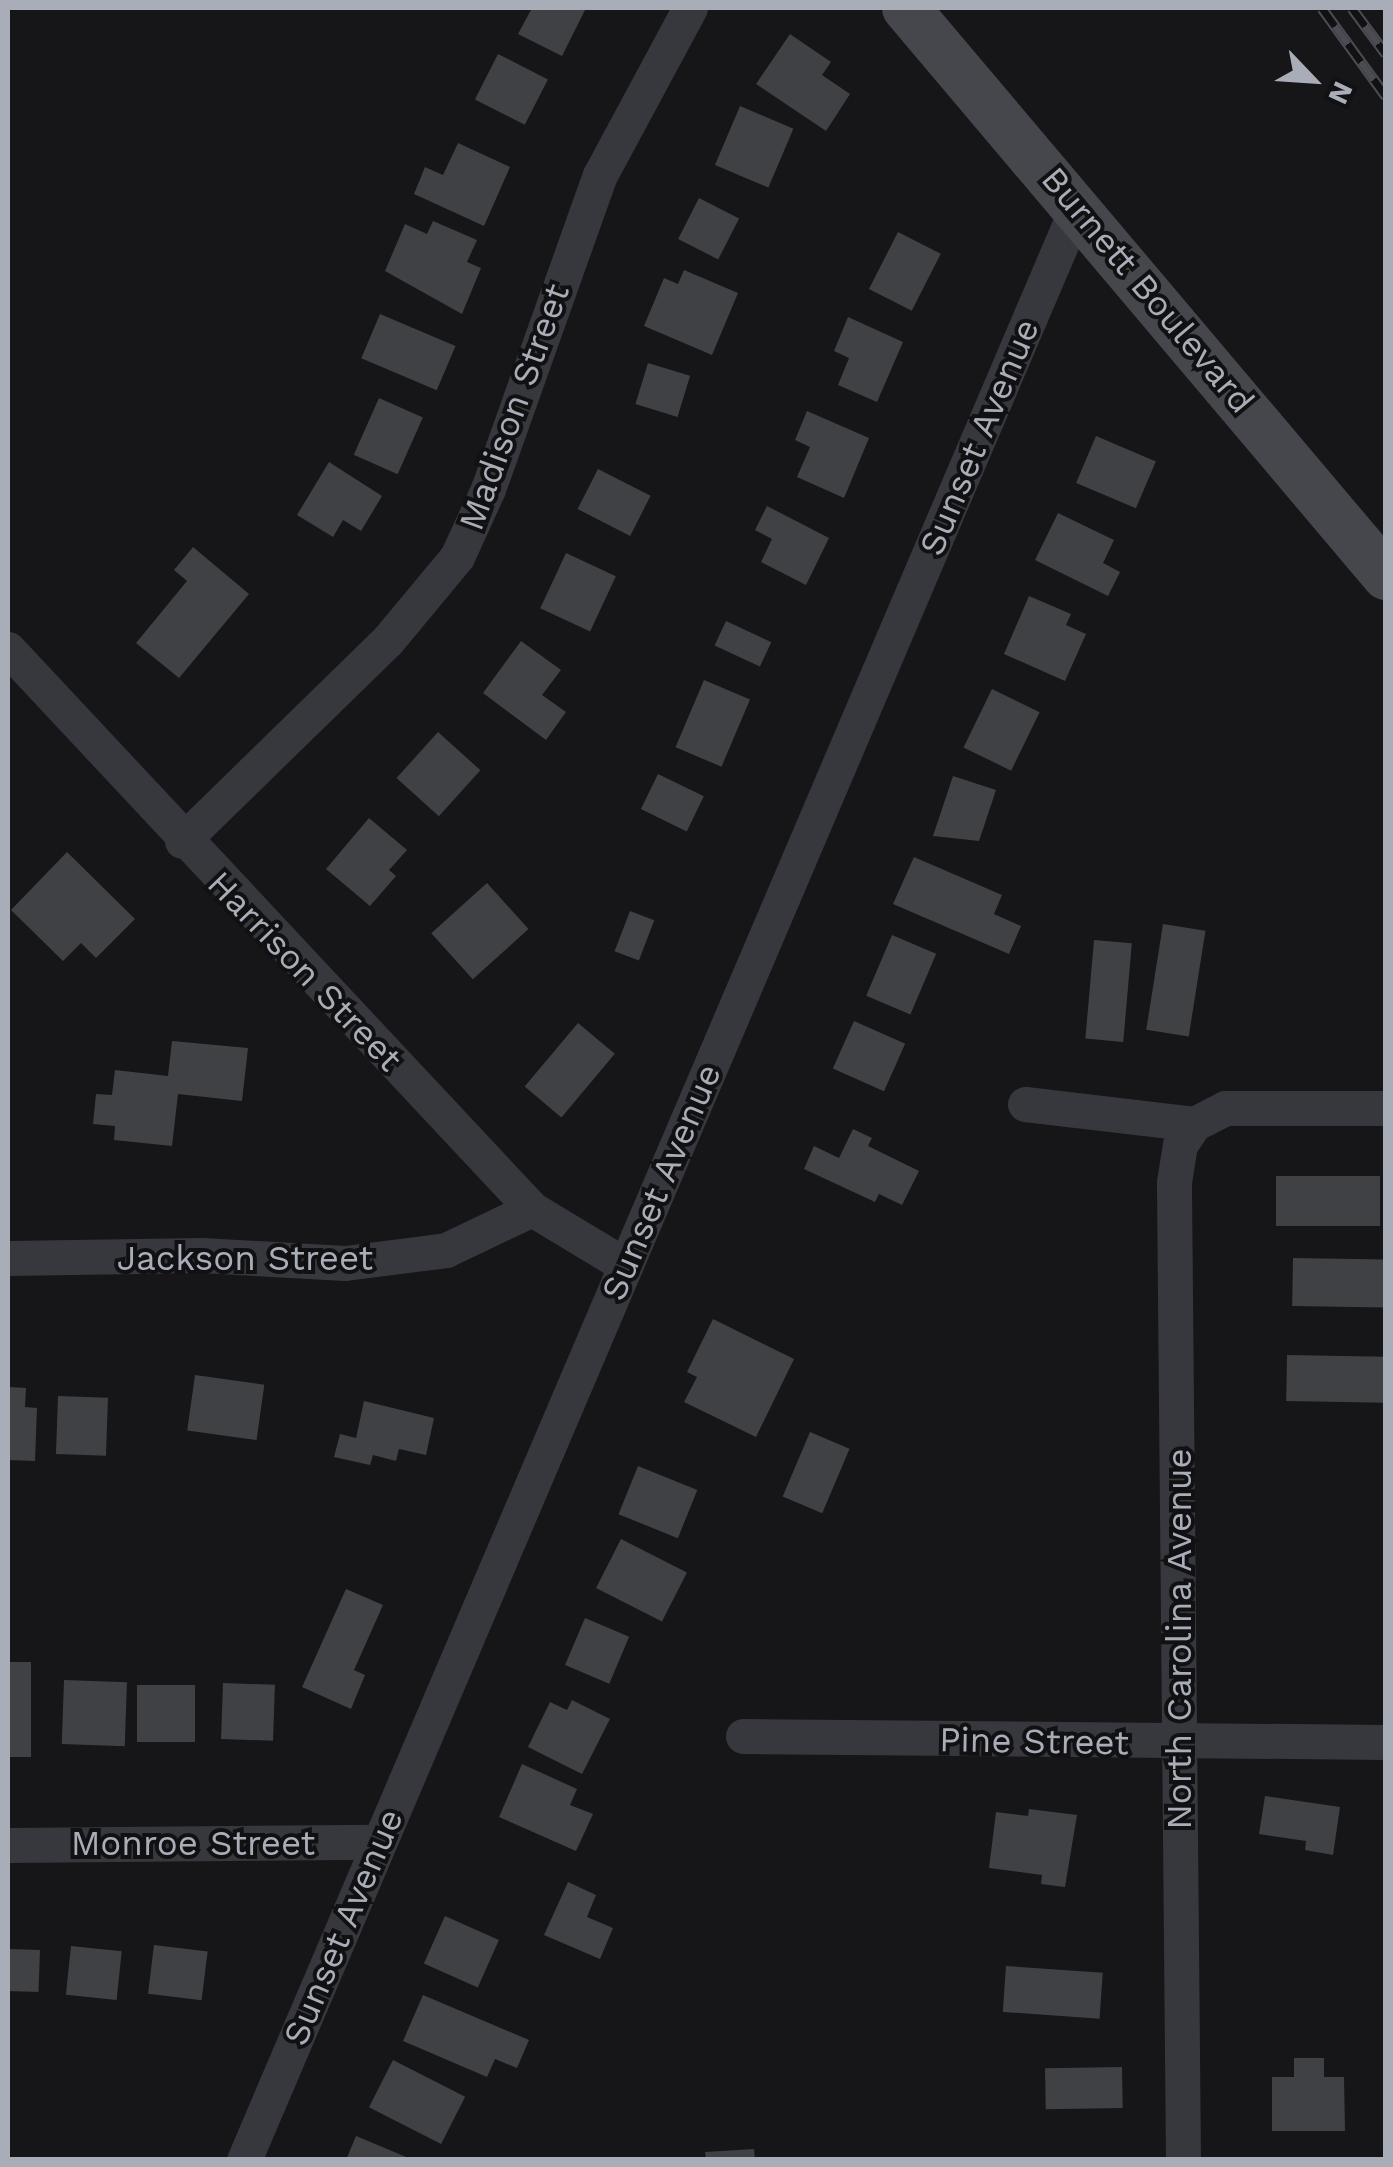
<!DOCTYPE html>
<html>
<head>
<meta charset="utf-8">
<style>
	body { margin:0 }
	#map { position:relative; width:1393px; height:2167px; overflow:hidden; background:#161618; font-family:"Work Sans",sans-serif }
	div>[style] { position:absolute }
	[style*='--x'] { left:calc(var(--x)*1px); top:calc(var(--y)*1px); width:calc(var(--w)*1px); rotate:calc(var(--a)*1deg) }
	.building>* { inset:0; background:#404145; transform-origin:0 0 }
	.minor>* { height:35px; margin:-17.5px; padding:0 17.5px; transform-origin:17.5px; border-radius:17.5px; background:#37383d }
	.secondary>* { height:48px; margin:-24px; padding:0 24px; transform-origin:24px; border-radius:24px; background:#45474d }
	.rail>* { height:11px; margin-top:-5.5px; transform-origin:0; background:repeating-linear-gradient(90deg,#111113 0 22px,#4a4c52 0 44px); box-sizing:border-box; border-block:2px solid #4a4c52 }
	span { translate:-50% -50%; white-space:nowrap; text-align:center; line-height:1.15; -webkit-text-stroke:8px #111113; paint-order:stroke }
	.street-label { font-size:35px; color:#a8adb8 }
	.frame { position:absolute; inset:0; border:10px solid #a8adb8; pointer-events:none }
	.north { position:absolute; left:1263px; top:30px; width:100px; height:100px; -webkit-text-stroke:8px #111113; paint-order:stroke; rotate:115deg; font-size:28px; font-weight:700; line-height:40px; text-align:center; color:#a8adb8 }
	.north::after { content:''; display:block; margin:auto; width:35px; height:45px; background:#a8adb8; clip-path:polygon(50% 0,100% 100%,50% 72%,0 100%) }
</style>
</head>
<body>
<div id="map">
	<div class="building">
		<i style="clip-path:polygon(532px 8px,586px 8px,562px 56px,518px 34px)"></i>
		<i style="clip-path:polygon(790px 34px,831px 62px,822px 75px,850px 94px,826px 131px,756px 84px)"></i>
		<i style="left:498px;top:54px;width:56px;height:51px;rotate:27deg"></i>
		<i style="left:740px;top:106px;width:58px;height:64px;rotate:23deg"></i>
		<i style="clip-path:polygon(458px 143px,510px 167px,484px 226px,414px 194px,425px 167px,443px 175px)"></i>
		<i style="left:699px;top:198px;width:45px;height:46px;rotate:27deg"></i>
		<i style="clip-path:polygon(433px 221px,477px 240px,467px 262px,481px 268px,462px 314px,385px 271px,405px 224px,427px 234px)"></i>
		<i style="left:898px;top:232px;width:48px;height:64px;rotate:27deg"></i>
		<i style="clip-path:polygon(684px 270px,738px 293px,712px 355px,644px 326px,664px 278px,678px 284px)"></i>
		<i style="left:380px;top:314px;width:82px;height:48px;rotate:23deg"></i>
		<i style="clip-path:polygon(848px 317px,903px 342px,877px 402px,838px 385px,849px 358px,834px 351px)"></i>
		<i style="left:648px;top:363px;width:44px;height:43px;rotate:17deg"></i>
		<i style="left:379px;top:398px;width:48px;height:62px;rotate:24deg"></i>
		<i style="clip-path:polygon(807px 411px,869px 438px,844px 498px,797px 477px,810px 447px,795px 440px)"></i>
		<i style="left:1096px;top:436px;width:65px;height:51px;rotate:23deg"></i>
		<i style="clip-path:polygon(329px 462px,382px 496px,361px 531px,343px 520px,333px 537px,297px 515px)"></i>
		<i style="left:598px;top:469px;width:59px;height:45px;rotate:27deg"></i>
		<i style="clip-path:polygon(767px 506px,829px 538px,806px 585px,761px 562px,772px 539px,755px 530px)"></i>
		<i style="clip-path:polygon(1058px 513px,1114px 540px,1103px 563px,1120px 572px,1108px 596px,1035px 560px)"></i>
		<i style="clip-path:polygon(193px 547px,249px 594px,179px 678px,136px 643px,187px 581px,174px 570px)"></i>
		<i style="left:566px;top:553px;width:55px;height:61px;rotate:25deg"></i>
		<i style="clip-path:polygon(1029px 596px,1071px 614px,1066px 625px,1086px 634px,1065px 681px,1004px 654px)"></i>
		<i style="left:726px;top:621px;width:50px;height:27px;rotate:25deg"></i>
		<i style="clip-path:polygon(521px 641px,561px 670px,542px 695px,566px 712px,546px 740px,483px 693px)"></i>
		<i style="left:704px;top:680px;width:50px;height:73px;rotate:23deg"></i>
		<i style="left:992px;top:689px;width:53px;height:65px;rotate:26deg"></i>
		<i style="left:438px;top:732px;width:57px;height:62px;rotate:42deg"></i>
		<i style="left:658px;top:774px;width:51px;height:39px;rotate:26deg"></i>
		<i style="clip-path:polygon(953px 776px,996px 790px,979px 841px,933px 836px)"></i>
		<i style="clip-path:polygon(369px 818px,407px 850px,389px 870px,396px 876px,370px 906px,326px 869px)"></i>
		<i style="clip-path:polygon(67px 852px,135px 919px,96px 958px,81px 943px,63px 961px,11px 910px)"></i>
		<i style="clip-path:polygon(914px 857px,1002px 895px,994px 914px,1021px 926px,1009px 954px,893px 904px)"></i>
		<i style="left:487px;top:883px;width:62px;height:75px;rotate:48deg"></i>
		<i style="left:630px;top:911px;width:26px;height:43px;rotate:21deg"></i>
		<i style="left:1163px;top:924px;width:43px;height:107px;rotate:9deg"></i>
		<i style="left:892px;top:935px;width:48px;height:66px;rotate:23deg"></i>
		<i style="left:1094px;top:940px;width:38px;height:99px;rotate:5deg"></i>
		<i style="left:854px;top:1021px;width:56px;height:52px;rotate:24deg"></i>
		<i style="left:578px;top:1023px;width:48px;height:83px;rotate:40deg"></i>
		<i style="clip-path:polygon(172px 1041px,248px 1048px,242px 1101px,178px 1094px,172px 1146px,114px 1140px,115px 1126px,93px 1124px,96px 1094px,112px 1095px,115px 1070px,168px 1076px)"></i>
		<i style="clip-path:polygon(853px 1129px,872px 1138px,868px 1146px,919px 1171px,902px 1205px,879px 1194px,875px 1202px,804px 1169px,814px 1146px,839px 1158px)"></i>
		<i style="left:1380px;top:1176px;width:50px;height:104px;rotate:90deg"></i>
		<i style="left:1293px;top:1258px;width:93px;height:48px;rotate:1deg"></i>
		<i style="clip-path:polygon(713px 1319px,794px 1359px,756px 1437px,684px 1402px,697px 1377px,687px 1372px)"></i>
		<i style="left:1287px;top:1355px;width:99px;height:46px;rotate:1deg"></i>
		<i style="left:195px;top:1375px;width:70px;height:56px;rotate:8deg"></i>
		<i style="clip-path:polygon(8px 1387px,26px 1388px,25px 1407px,37px 1408px,35px 1461px,8px 1460px)"></i>
		<i style="left:58px;top:1396px;width:50px;height:58px;rotate:2deg"></i>
		<i style="clip-path:polygon(364px 1401px,434px 1418px,426px 1455px,399px 1449px,396px 1461px,373px 1455px,370px 1465px,334px 1457px,340px 1434px,356px 1438px)"></i>
		<i style="left:810px;top:1432px;width:43px;height:70px;rotate:23deg"></i>
		<i style="left:638px;top:1466px;width:64px;height:52px;rotate:22deg"></i>
		<i style="left:621px;top:1539px;width:74px;height:55px;rotate:27deg"></i>
		<i style="clip-path:polygon(346px 1589px,383px 1605px,354px 1670px,365px 1675px,351px 1709px,302px 1687px)"></i>
		<i style="left:585px;top:1618px;width:48px;height:51px;rotate:23deg"></i>
		<i style="left:8px;top:1662px;width:23px;height:95px"></i>
		<i style="left:64px;top:1680px;width:63px;height:64px;rotate:2deg"></i>
		<i style="left:223px;top:1683px;width:52px;height:56px;rotate:2deg"></i>
		<i style="left:137px;top:1685px;width:58px;height:57px"></i>
		<i style="clip-path:polygon(572px 1700px,610px 1719px,582px 1774px,528px 1747px,550px 1702px,567px 1710px)"></i>
		<i style="clip-path:polygon(522px 1764px,577px 1789px,570px 1805px,593px 1814px,576px 1851px,499px 1817px)"></i>
		<i style="clip-path:polygon(1265px 1796px,1340px 1807px,1333px 1855px,1305px 1850px,1306px 1841px,1259px 1834px)"></i>
		<i style="clip-path:polygon(1029px 1809px,1077px 1815px,1065px 1887px,1041px 1884px,1042px 1875px,989px 1868px,996px 1812px,1028px 1816px)"></i>
		<i style="clip-path:polygon(568px 1882px,596px 1895px,587px 1917px,613px 1928px,600px 1959px,544px 1935px)"></i>
		<i style="left:445px;top:1916px;width:59px;height:52px;rotate:24deg"></i>
		<i style="left:154px;top:1945px;width:54px;height:49px;rotate:7deg"></i>
		<i style="left:71px;top:1946px;width:51px;height:49px;rotate:6deg"></i>
		<i style="left:8px;top:1949px;width:32px;height:42px;rotate:2deg"></i>
		<i style="left:1006px;top:1966px;width:97px;height:46px;rotate:4deg"></i>
		<i style="clip-path:polygon(423px 1995px,529px 2040px,517px 2068px,495px 2059px,487px 2077px,403px 2041px)"></i>
		<i style="clip-path:polygon(1294px 2058px,1324px 2058px,1324px 2077px,1344px 2077px,1345px 2131px,1272px 2131px,1272px 2077px,1294px 2077px)"></i>
		<i style="left:393px;top:2060px;width:81px;height:53px;rotate:27deg"></i>
		<i style="left:1122px;top:2067px;width:41px;height:77px;rotate:89deg"></i>
		<i style="clip-path:polygon(356px 2136px,411px 2159px,411px 2160px,346px 2160px)"></i>
		<i style="clip-path:polygon(754px 2149px,755px 2160px,706px 2160px,705px 2152px)"></i>
	</div>
	<div class="minor">
		<i style="--x:8;--y:649;--w:767;--a:46.9"></i>
		<i style="--x:532;--y:1209;--w:109;--a:31.1"></i>
		<i style="--x:182;--y:841;--w:288;--a:-44.3"></i>
		<i style="--x:388;--y:640;--w:108;--a:-50.3"></i>
		<i style="--x:457;--y:557;--w:75;--a:-65.5"></i>
		<i style="--x:488;--y:489;--w:333;--a:-70.4"></i>
		<i style="--x:600;--y:175;--w:190;--a:-61.7"></i>
		<i style="--x:1025;--y:1104;--w:170;--a:6.7"></i>
		<i style="--x:1194;--y:1124;--w:35;--a:-27"></i>
		<i style="--x:1225;--y:1108;--w:161;--a:0"></i>
		<i style="--x:8;--y:1258;--w:194;--a:-0.9"></i>
		<i style="--x:202;--y:1255;--w:143;--a:3.2"></i>
		<i style="--x:345;--y:1263;--w:102;--a:-7.3"></i>
		<i style="--x:446;--y:1250;--w:95;--a:-25.5"></i>
		<i style="--x:743;--y:1736;--w:643;--a:0.53"></i>
		<i style="--x:8;--y:1845;--w:371;--a:-0.5"></i>
		<i style="--x:244;--y:2160;--w:2125;--a:-66.9"></i>
		<i style="--x:1183;--y:2160;--w:978;--a:-90.53"></i>
		<i style="--x:1174;--y:1182;--w:37;--a:-81"></i>
		<i style="--x:1180;--y:1145;--w:25;--a:-56"></i>
	</div>
	<div class="secondary">
		<i style="--x:906;--y:8;--w:744;--a:49.8"></i>
	</div>
	<div class="rail">
		<i style="--x:1322;--y:8;--w:109;--a:54"></i>
		<i style="--x:1352;--y:8;--w:57;--a:53.5"></i>
	</div>
	<div class="street-label">
		<span style="left:1148px;top:290px;rotate:50deg">Burnett Boulevard</span>
		<span style="left:514px;top:407px;rotate:-70deg">Madison Street</span>
		<span style="left:979px;top:437px;rotate:-67deg">Sunset Avenue</span>
		<span style="left:305px;top:971px;rotate:46deg">Harrison Street</span>
		<span style="left:661px;top:1182px;rotate:-67deg">Sunset Avenue</span>
		<span style="left:245px;top:1258px">Jackson Street</span>
		<span style="left:1179px;top:1639px;rotate:-90deg">North Carolina Avenue</span>
		<span style="left:1034px;top:1741px;rotate:1deg">Pine Street</span>
		<span style="left:193px;top:1843px">Monroe Street</span>
		<span style="left:343px;top:1927px;rotate:-67deg">Sunset Avenue</span>
	</div>
	<div class="frame"></div>
	<div class="north">N</div>
</div>
</body>
</html>
